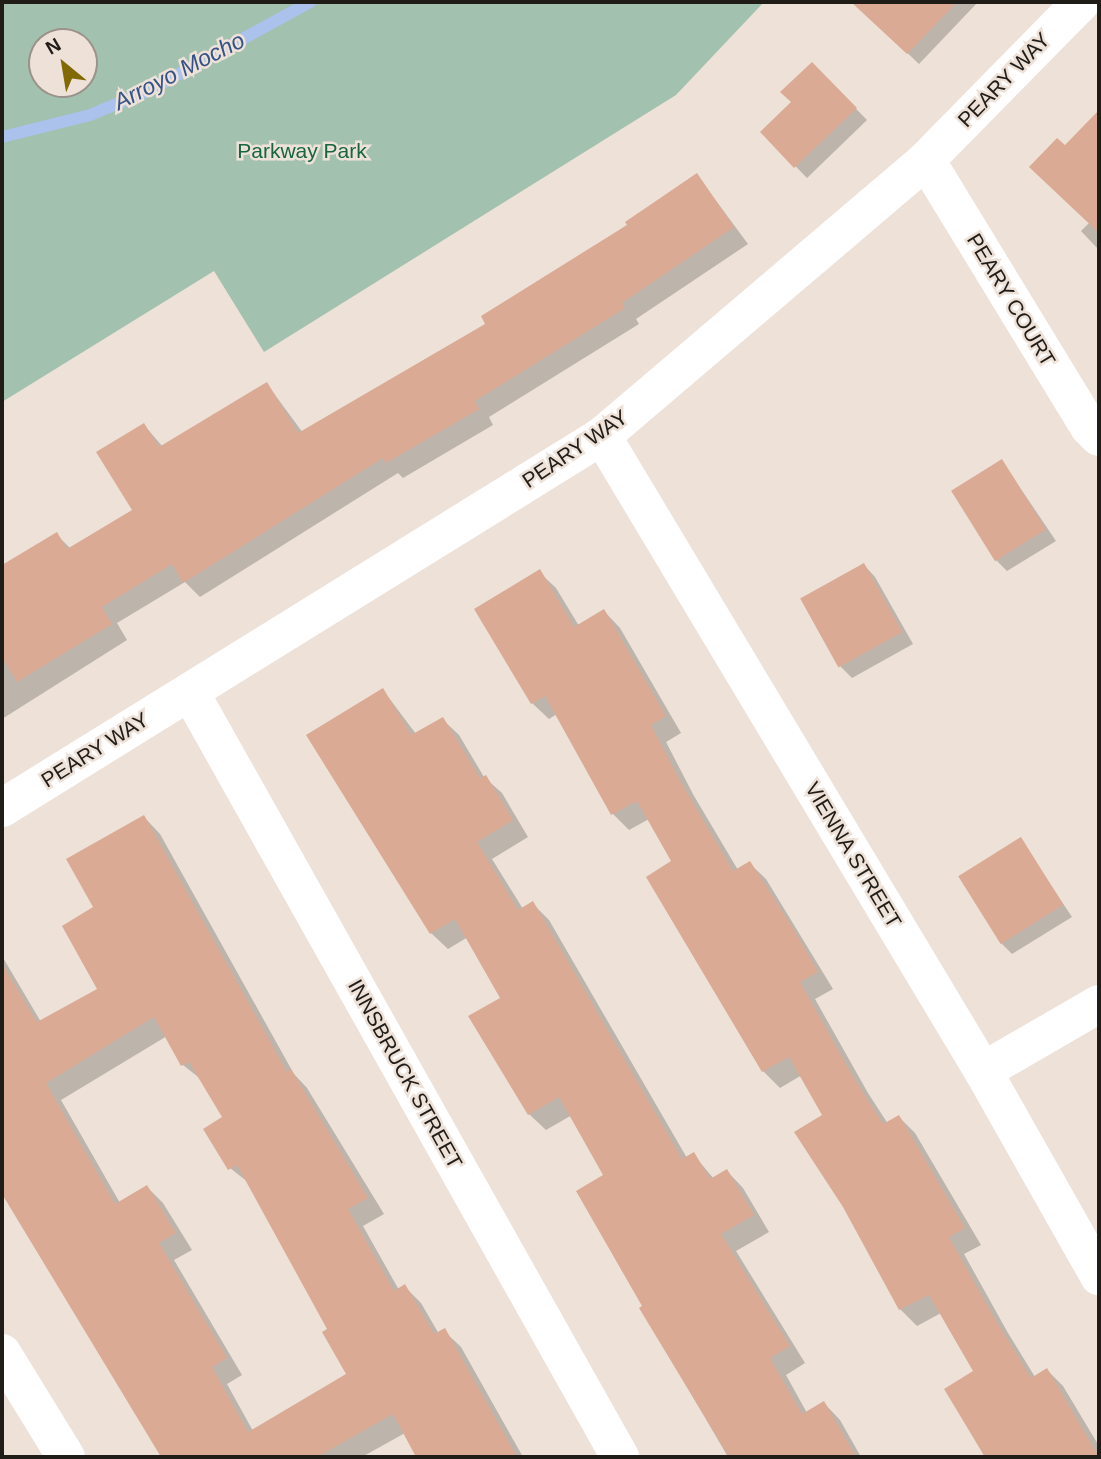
<!DOCTYPE html>
<html>
<head>
<meta charset="utf-8">
<style>
	body { margin:0 }
	#map { position:relative; width:1101px; height:1459px; overflow:hidden; background:#ede1d8; font-family:Helvetica,sans-serif }
	div>[style] { position:absolute }
	[style*='--x'] { left:calc(var(--x)*1px); top:calc(var(--y)*1px); width:calc(var(--w)*1px); rotate:calc(var(--a)*1deg) }
	.green>* { inset:0; background:#a3c1af }
	.shadow>* { inset:0; background:#0003 }
	.stream>* { height:12px; margin:-6px; padding:0 6px; transform-origin:6px; border-radius:6px; background:#aac2ec }
	.building>* { inset:0; background:#dbaa95; transform-origin:0 0 }
	.minor>* { height:38px; margin:-19px; padding:0 19px; transform-origin:19px; border-radius:19px; background:#fff }
	span { translate:-50% -50%; white-space:nowrap; text-align:center; line-height:1.15; -webkit-text-stroke:5px #ede1d8; paint-order:stroke }
	.street-label { font-size:21px; color:#201c18 }
	.park-label { font-size:21px; color:#166642 }
	.water-label { font-size:23px; color:#345287; font-style:italic }
	.frame { position:absolute; inset:0; border:4px solid #201c18; pointer-events:none }
	.north { position:absolute; left:28px; top:28px; width:70px; height:70px; box-sizing:border-box; background:#ede1d8; border:2px solid #9b928b; border-radius:50%; rotate:330deg; font-size:19px; font-weight:700; line-height:28px; text-align:center; color:#201c18 }
	.north::after { content:''; display:block; margin:auto; width:24px; height:32px; background:#836902; clip-path:polygon(50% 0,100% 100%,50% 72%,0 100%) }
</style>
</head>
<body>
<div id="map">
	<div class="green">
		<i style="clip-path:polygon(evenodd,2px 2px,764px 2px,676px 95px,264px 352px,214px 271px,2px 402px,2px 2px,42px 42px,84px 42px,84px 84px,42px 84px,42px 42px)"></i>
	</div>
	<div class="shadow">
		<i style="clip-path:polygon(871px 2px,978px 2px,919px 64px,863px 11px)"></i>
		<i style="clip-path:polygon(812px 64px,867px 120px,807px 178px,762px 132px,793px 102px)"></i>
		<i style="clip-path:polygon(1099px 112px,1099px 250px,1081px 231px,1090px 222px,1065px 148px)"></i>
		<i style="clip-path:polygon(697px 175px,748px 244px,636px 319px,639px 324px,489px 417px,493px 425px,403px 478px,398px 473px,200px 597px,185px 582px,117px 623px,127px 640px,2px 719px,2px 567px,56px 534px,71px 549px,135px 511px,144px 425px,163px 447px,267px 384px,303px 433px,488px 324px)"></i>
		<i style="clip-path:polygon(1002px 461px,1056px 541px,1007px 571px,996px 560px)"></i>
		<i style="clip-path:polygon(864px 565px,875px 577px,913px 644px,852px 678px,841px 667px,803px 600px)"></i>
		<i style="clip-path:polygon(539px 572px,556px 588px,579px 626px,604px 611px,620px 628px,681px 733px,666px 742px,694px 796px,738px 870px,749px 863px,766px 879px,833px 989px,815px 999px,868px 1093px,888px 1124px,899px 1117px,915px 1133px,981px 1245px,964px 1254px,1008px 1333px,1035px 1377px,1047px 1370px,1063px 1386px,1099px 1446px,1099px 1457px,985px 1457px,946px 1390px,976px 1371px,941px 1313px,917px 1326px,900px 1309px,825px 1116px,802px 1075px,780px 1088px,763px 1071px,674px 862px,649px 819px,629px 830px,613px 814px,557px 714px,549px 719px,532px 703px)"></i>
		<i style="clip-path:polygon(383px 690px,416px 734px,442px 719px,459px 735px,484px 777px,502px 793px,528px 837px,492px 859px,523px 909px,533px 904px,549px 920px,687px 1158px,693px 1154px,714px 1179px,727px 1171px,743px 1188px,769px 1232px,736px 1251px,805px 1363px,786px 1375px,807px 1413px,824px 1403px,840px 1420px,861px 1457px,728px 1457px,641px 1308px,644px 1306px,606px 1175px,572px 1115px,546px 1130px,529px 1114px,502px 999px,468px 937px,448px 949px,431px 933px)"></i>
		<i style="clip-path:polygon(evenodd,144px 817px,160px 834px,294px 1074px,307px 1088px,384px 1214px,363px 1226px,399px 1290px,405px 1287px,421px 1303px,439px 1334px,444px 1331px,461px 1347px,523px 1457px,418px 1457px,405px 1433px,362px 1457px,164px 1457px,134px 1412px,2px 1185px,2px 956px,41px 1022px,100px 989px,96px 908px,144px 817px,167px 1036px,183px 1065px,202px 1080px,225px 1117px,230px 1168px,249px 1183px,329px 1329px,348px 1374px,253px 1431px,227px 1384px,242px 1375px,174px 1260px,192px 1250px,163px 1203px,147px 1187px,120px 1203px,61px 1100px,167px 1036px)"></i>
		<i style="clip-path:polygon(1021px 840px,1072px 917px,1012px 954px,1001px 943px)"></i>
	</div>
	<div class="stream">
		<i style="--x:2;--y:137;--w:91;--a:-14"></i>
		<i style="--x:90;--y:115;--w:63;--a:-22.5"></i>
		<i style="--x:148;--y:91;--w:185;--a:-28.8"></i>
	</div>
	<div class="building">
		<i style="clip-path:polygon(851px 2px,957px 2px,907px 54px)"></i>
		<i style="clip-path:polygon(812px 62px,857px 108px,794px 168px,760px 132px,791px 102px,780px 92px)"></i>
		<i style="clip-path:polygon(1099px 110px,1099px 233px,1029px 167px,1057px 138px,1065px 145px)"></i>
		<i style="clip-path:polygon(697px 173px,734px 227px,622px 303px,625px 308px,475px 401px,479px 409px,386px 463px,383px 458px,183px 583px,172px 564px,102px 607px,112px 624px,17px 682px,2px 657px,2px 565px,57px 532px,67px 549px,132px 510px,96px 452px,144px 423px,159px 447px,267px 382px,298px 433px,485px 324px,481px 316px,627px 225px,625px 222px)"></i>
		<i style="left:1002px;top:459px;width:83px;height:60px;rotate:58deg"></i>
		<i style="left:864px;top:563px;width:79px;height:73px;rotate:61deg"></i>
		<i style="clip-path:polygon(540px 569px,574px 627px,604px 609px,666px 716px,651px 725px,678px 777px,733px 871px,750px 861px,794px 930px,818px 972px,800px 982px,852px 1075px,883px 1124px,899px 1115px,965px 1228px,949px 1237px,992px 1314px,1031px 1378px,1047px 1368px,1099px 1457px,985px 1457px,944px 1389px,973px 1371px,929px 1295px,899px 1310px,843px 1207px,794px 1132px,822px 1115px,789px 1057px,762px 1072px,646px 877px,671px 861px,637px 801px,611px 815px,545px 696px,531px 704px,474px 609px)"></i>
		<i style="clip-path:polygon(383px 688px,411px 735px,443px 717px,480px 778px,486px 775px,513px 820px,477px 842px,518px 910px,533px 901px,682px 1159px,694px 1152px,710px 1179px,727px 1169px,754px 1215px,721px 1234px,790px 1346px,770px 1358px,802px 1414px,824px 1401px,856px 1457px,729px 1457px,639px 1308px,642px 1306px,576px 1191px,603px 1175px,559px 1097px,528px 1115px,468px 1016px,500px 998px,455px 919px,430px 934px,306px 735px)"></i>
		<i style="clip-path:polygon(evenodd,144px 815px,287px 1072px,291px 1069px,368px 1198px,348px 1209px,394px 1291px,405px 1284px,434px 1334px,445px 1328px,517px 1457px,416px 1457px,393px 1414px,317px 1457px,161px 1457px,2px 1194px,2px 964px,37px 1022px,97px 989px,62px 926px,93px 907px,66px 859px,144px 815px,154px 1017px,181px 1066px,189px 1062px,222px 1117px,203px 1129px,228px 1170px,237px 1165px,327px 1329px,322px 1332px,346px 1374px,248px 1432px,212px 1367px,227px 1358px,159px 1243px,176px 1233px,147px 1185px,115px 1204px,46px 1083px,154px 1017px)"></i>
		<i style="left:1021px;top:837px;width:80px;height:74px;rotate:58deg"></i>
	</div>
	<div class="minor">
		<i style="--x:926;--y:160;--w:313;--a:58.6"></i>
		<i style="--x:1089;--y:427;--w:14;--a:45"></i>
		<i style="--x:602;--y:436;--w:741;--a:59.04"></i>
		<i style="--x:983;--y:1071;--w:236;--a:60.5"></i>
		<i style="--x:190;--y:692;--w:878;--a:60.66"></i>
		<i style="--x:2;--y:808;--w:706;--a:-31.8"></i>
		<i style="--x:602;--y:436;--w:426;--a:-40.4"></i>
		<i style="--x:926;--y:160;--w:221;--a:-45.5"></i>
		<i style="--x:983;--y:1071;--w:134;--a:-30"></i>
		<i style="--x:2;--y:1353;--w:122;--a:58.4"></i>
	</div>
	<div class="street-label">
		<span style="left:1004px;top:80px;rotate:-46deg">PEARY WAY</span>
		<span style="left:1011px;top:300px;rotate:59deg">PEARY COURT</span>
		<span style="left:575px;top:449px;rotate:-34deg">PEARY WAY</span>
		<span style="left:95px;top:750px;rotate:-32deg">PEARY WAY</span>
		<span style="left:853px;top:855px;rotate:59deg">VIENNA STREET</span>
		<span style="left:405px;top:1074px;rotate:61deg">INNSBRUCK STREET</span>
	</div>
	<div class="park-label">
		<span style="left:302px;top:151px">Parkway Park</span>
	</div>
	<div class="water-label">
		<span style="left:179px;top:71px;rotate:-27deg">Arroyo Mocho</span>
	</div>
	<div class="frame"></div>
	<div class="north">N</div>
</div>
</body>
</html>
